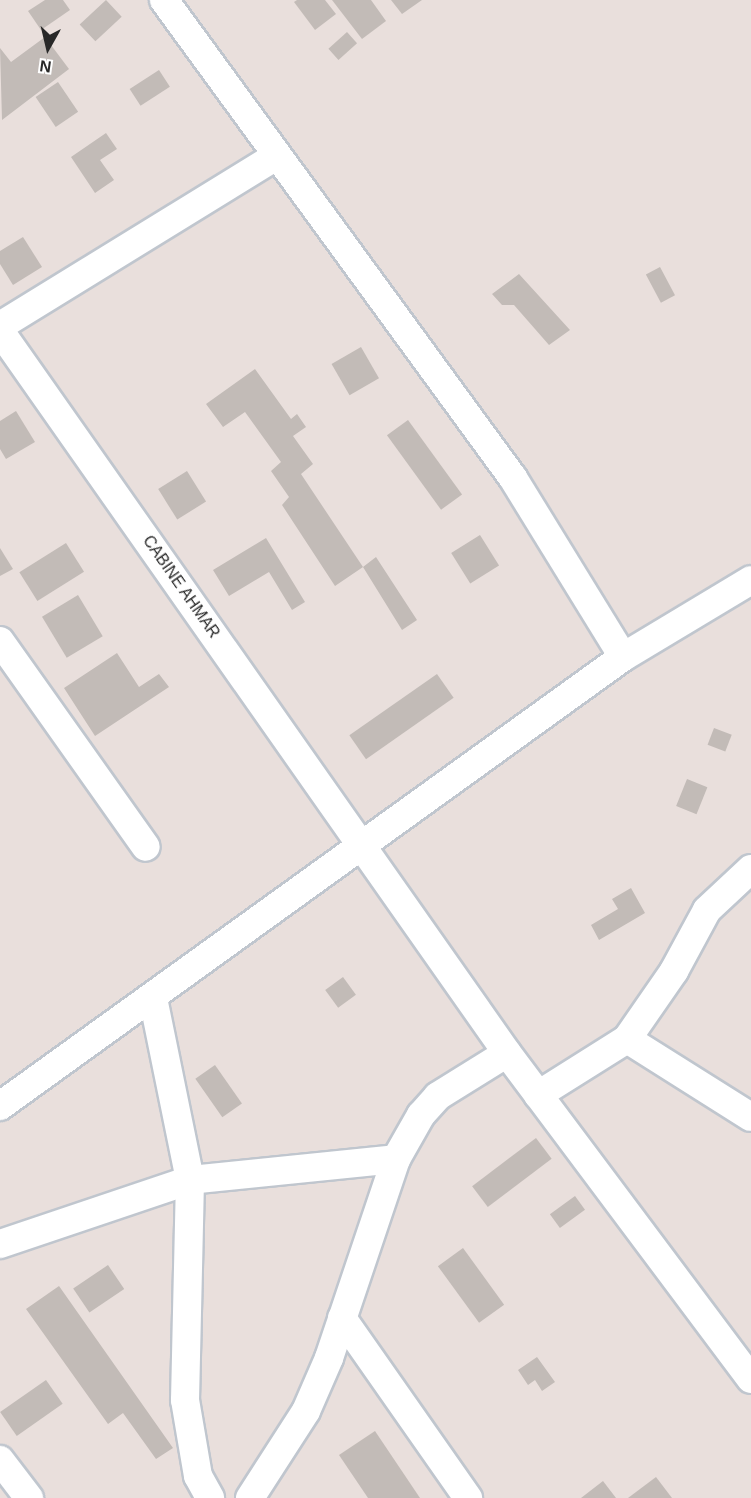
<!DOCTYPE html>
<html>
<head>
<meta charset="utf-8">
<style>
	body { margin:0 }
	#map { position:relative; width:751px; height:1498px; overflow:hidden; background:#e9dfdc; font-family:Arial,sans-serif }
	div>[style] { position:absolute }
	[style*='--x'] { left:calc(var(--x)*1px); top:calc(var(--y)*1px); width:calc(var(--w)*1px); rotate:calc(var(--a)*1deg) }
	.building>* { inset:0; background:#c2bbb7; transform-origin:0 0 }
	.roads { filter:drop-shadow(2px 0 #c0c6ce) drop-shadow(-2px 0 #c0c6ce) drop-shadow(0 2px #c0c6ce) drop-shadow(0 -2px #c0c6ce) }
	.street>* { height:28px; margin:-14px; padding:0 14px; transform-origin:14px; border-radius:14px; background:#fff }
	span { translate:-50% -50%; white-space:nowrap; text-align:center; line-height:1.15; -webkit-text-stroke:4.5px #fff; paint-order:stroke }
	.street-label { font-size:16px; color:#282828 }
	.north { position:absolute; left:18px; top:18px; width:60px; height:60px; -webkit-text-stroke:4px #fff; paint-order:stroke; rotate:188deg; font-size:16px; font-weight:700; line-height:24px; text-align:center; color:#282828 }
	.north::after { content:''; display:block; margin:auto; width:21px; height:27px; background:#282828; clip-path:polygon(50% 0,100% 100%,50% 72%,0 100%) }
</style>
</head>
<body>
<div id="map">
	<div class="building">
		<i style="clip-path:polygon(45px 0,63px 0,70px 10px,41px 30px,28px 11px)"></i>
		<i style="left:106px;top:0;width:23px;height:36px;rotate:47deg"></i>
		<i style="clip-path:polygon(297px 0,325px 0,336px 14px,315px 30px,294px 2px)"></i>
		<i style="clip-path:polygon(332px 0,371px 0,386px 21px,362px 39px)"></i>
		<i style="clip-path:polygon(391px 0,422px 0,402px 14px)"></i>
		<i style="left:347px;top:32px;width:15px;height:25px;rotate:48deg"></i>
		<i style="clip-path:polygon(45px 37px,69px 69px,2px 120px,0 48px,11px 62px)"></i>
		<i style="left:159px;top:70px;width:20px;height:35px;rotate:57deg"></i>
		<i style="left:58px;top:82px;width:36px;height:27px;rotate:56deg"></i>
		<i style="clip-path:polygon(106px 133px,117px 149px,100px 160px,114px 180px,95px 193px,71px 157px)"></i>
		<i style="clip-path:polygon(23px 237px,42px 267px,13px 285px,0 264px,0 251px)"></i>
		<i style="left:660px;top:267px;width:32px;height:16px;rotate:62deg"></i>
		<i style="clip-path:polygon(519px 274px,570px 330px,549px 345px,514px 305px,502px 305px,492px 294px)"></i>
		<i style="left:361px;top:347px;width:36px;height:34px;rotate:60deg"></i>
		<i style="clip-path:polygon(255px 369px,291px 419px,297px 414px,306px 427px,293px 436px,313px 464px,301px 474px,363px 567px,376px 557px,417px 620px,402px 630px,363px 567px,335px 586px,282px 505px,289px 497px,271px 471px,281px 462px,245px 412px,223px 427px,206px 404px)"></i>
		<i style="clip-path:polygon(16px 411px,35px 442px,6px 459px,0 449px,0 421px)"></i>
		<i style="left:408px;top:420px;width:92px;height:26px;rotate:54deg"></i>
		<i style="left:187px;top:471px;width:36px;height:34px;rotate:58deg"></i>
		<i style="left:480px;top:535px;width:36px;height:34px;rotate:58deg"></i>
		<i style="clip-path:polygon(266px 538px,305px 602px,292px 610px,269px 572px,229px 596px,213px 570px)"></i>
		<i style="left:66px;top:543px;width:34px;height:55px;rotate:58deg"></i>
		<i style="clip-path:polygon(0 548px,13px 569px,0 576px)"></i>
		<i style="left:78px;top:595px;width:48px;height:42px;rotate:59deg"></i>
		<i style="clip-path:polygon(117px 653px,139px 687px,159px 674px,169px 687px,95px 736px,64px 688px)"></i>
		<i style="left:437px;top:674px;width:29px;height:107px;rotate:55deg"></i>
		<i style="left:714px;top:728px;width:19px;height:18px;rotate:21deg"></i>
		<i style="left:687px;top:779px;width:22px;height:29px;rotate:22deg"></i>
		<i style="clip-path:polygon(631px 888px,645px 913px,599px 940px,591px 925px,618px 909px,612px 899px)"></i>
		<i style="left:343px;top:977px;width:22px;height:22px;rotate:54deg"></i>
		<i style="left:215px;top:1065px;width:47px;height:24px;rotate:55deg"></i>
		<i style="left:536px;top:1138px;width:26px;height:80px;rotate:53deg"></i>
		<i style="left:575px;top:1196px;width:17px;height:31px;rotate:54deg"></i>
		<i style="left:463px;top:1248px;width:70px;height:31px;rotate:54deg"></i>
		<i style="left:108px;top:1265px;width:29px;height:42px;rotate:56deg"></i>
		<i style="clip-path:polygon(59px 1286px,173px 1448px,156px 1459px,123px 1413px,108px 1424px,26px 1309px)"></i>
		<i style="clip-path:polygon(537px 1357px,555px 1382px,542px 1391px,535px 1380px,528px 1385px,518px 1370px)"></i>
		<i style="left:46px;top:1380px;width:29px;height:56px;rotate:55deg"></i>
		<i style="clip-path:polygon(375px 1431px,420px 1498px,368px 1498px,339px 1455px)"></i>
		<i style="clip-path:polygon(656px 1477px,672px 1498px,628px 1498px)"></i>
		<i style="clip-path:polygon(603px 1481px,616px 1498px,581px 1498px)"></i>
	</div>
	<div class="roads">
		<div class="street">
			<i style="--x:164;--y:0;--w:592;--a:53.87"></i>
			<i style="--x:513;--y:478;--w:210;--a:58.4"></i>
			<i style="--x:0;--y:326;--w:324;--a:-31.6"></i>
			<i style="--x:0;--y:331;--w:882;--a:54.92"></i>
			<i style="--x:507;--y:1053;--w:407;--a:53.2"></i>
			<i style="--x:0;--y:641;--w:252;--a:54.7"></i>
			<i style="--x:153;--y:998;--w:186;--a:78.5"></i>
			<i style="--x:190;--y:1180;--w:220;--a:91.3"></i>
			<i style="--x:185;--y:1400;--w:77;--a:80.3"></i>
			<i style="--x:198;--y:1476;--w:25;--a:61"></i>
			<i style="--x:627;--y:1039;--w:146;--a:32.2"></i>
			<i style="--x:538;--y:1095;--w:105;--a:-32.2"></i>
			<i style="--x:627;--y:1039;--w:83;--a:-55.3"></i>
			<i style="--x:674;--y:971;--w:69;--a:-61.6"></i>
			<i style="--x:707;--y:910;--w:60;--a:-43"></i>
			<i style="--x:0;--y:1106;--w:768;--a:-35.78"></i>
			<i style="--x:623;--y:657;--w:149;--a:-31"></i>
			<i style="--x:0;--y:1244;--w:200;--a:-18.6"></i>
			<i style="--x:190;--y:1180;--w:207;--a:-5.8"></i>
			<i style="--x:342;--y:1318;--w:220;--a:55"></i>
			<i style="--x:0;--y:1460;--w:48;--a:52.7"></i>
			<i style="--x:250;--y:1498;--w:103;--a:-57.2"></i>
			<i style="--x:306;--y:1411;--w:58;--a:-66.5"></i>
			<i style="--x:329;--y:1358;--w:210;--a:-71.4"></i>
			<i style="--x:396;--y:1159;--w:51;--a:-60.4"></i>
			<i style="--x:421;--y:1115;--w:25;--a:-48"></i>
			<i style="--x:438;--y:1096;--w:81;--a:-31.9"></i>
		</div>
	</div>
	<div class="street-label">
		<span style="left:181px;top:587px;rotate:55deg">CABINE AHMAR</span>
	</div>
	<div class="north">N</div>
</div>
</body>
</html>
